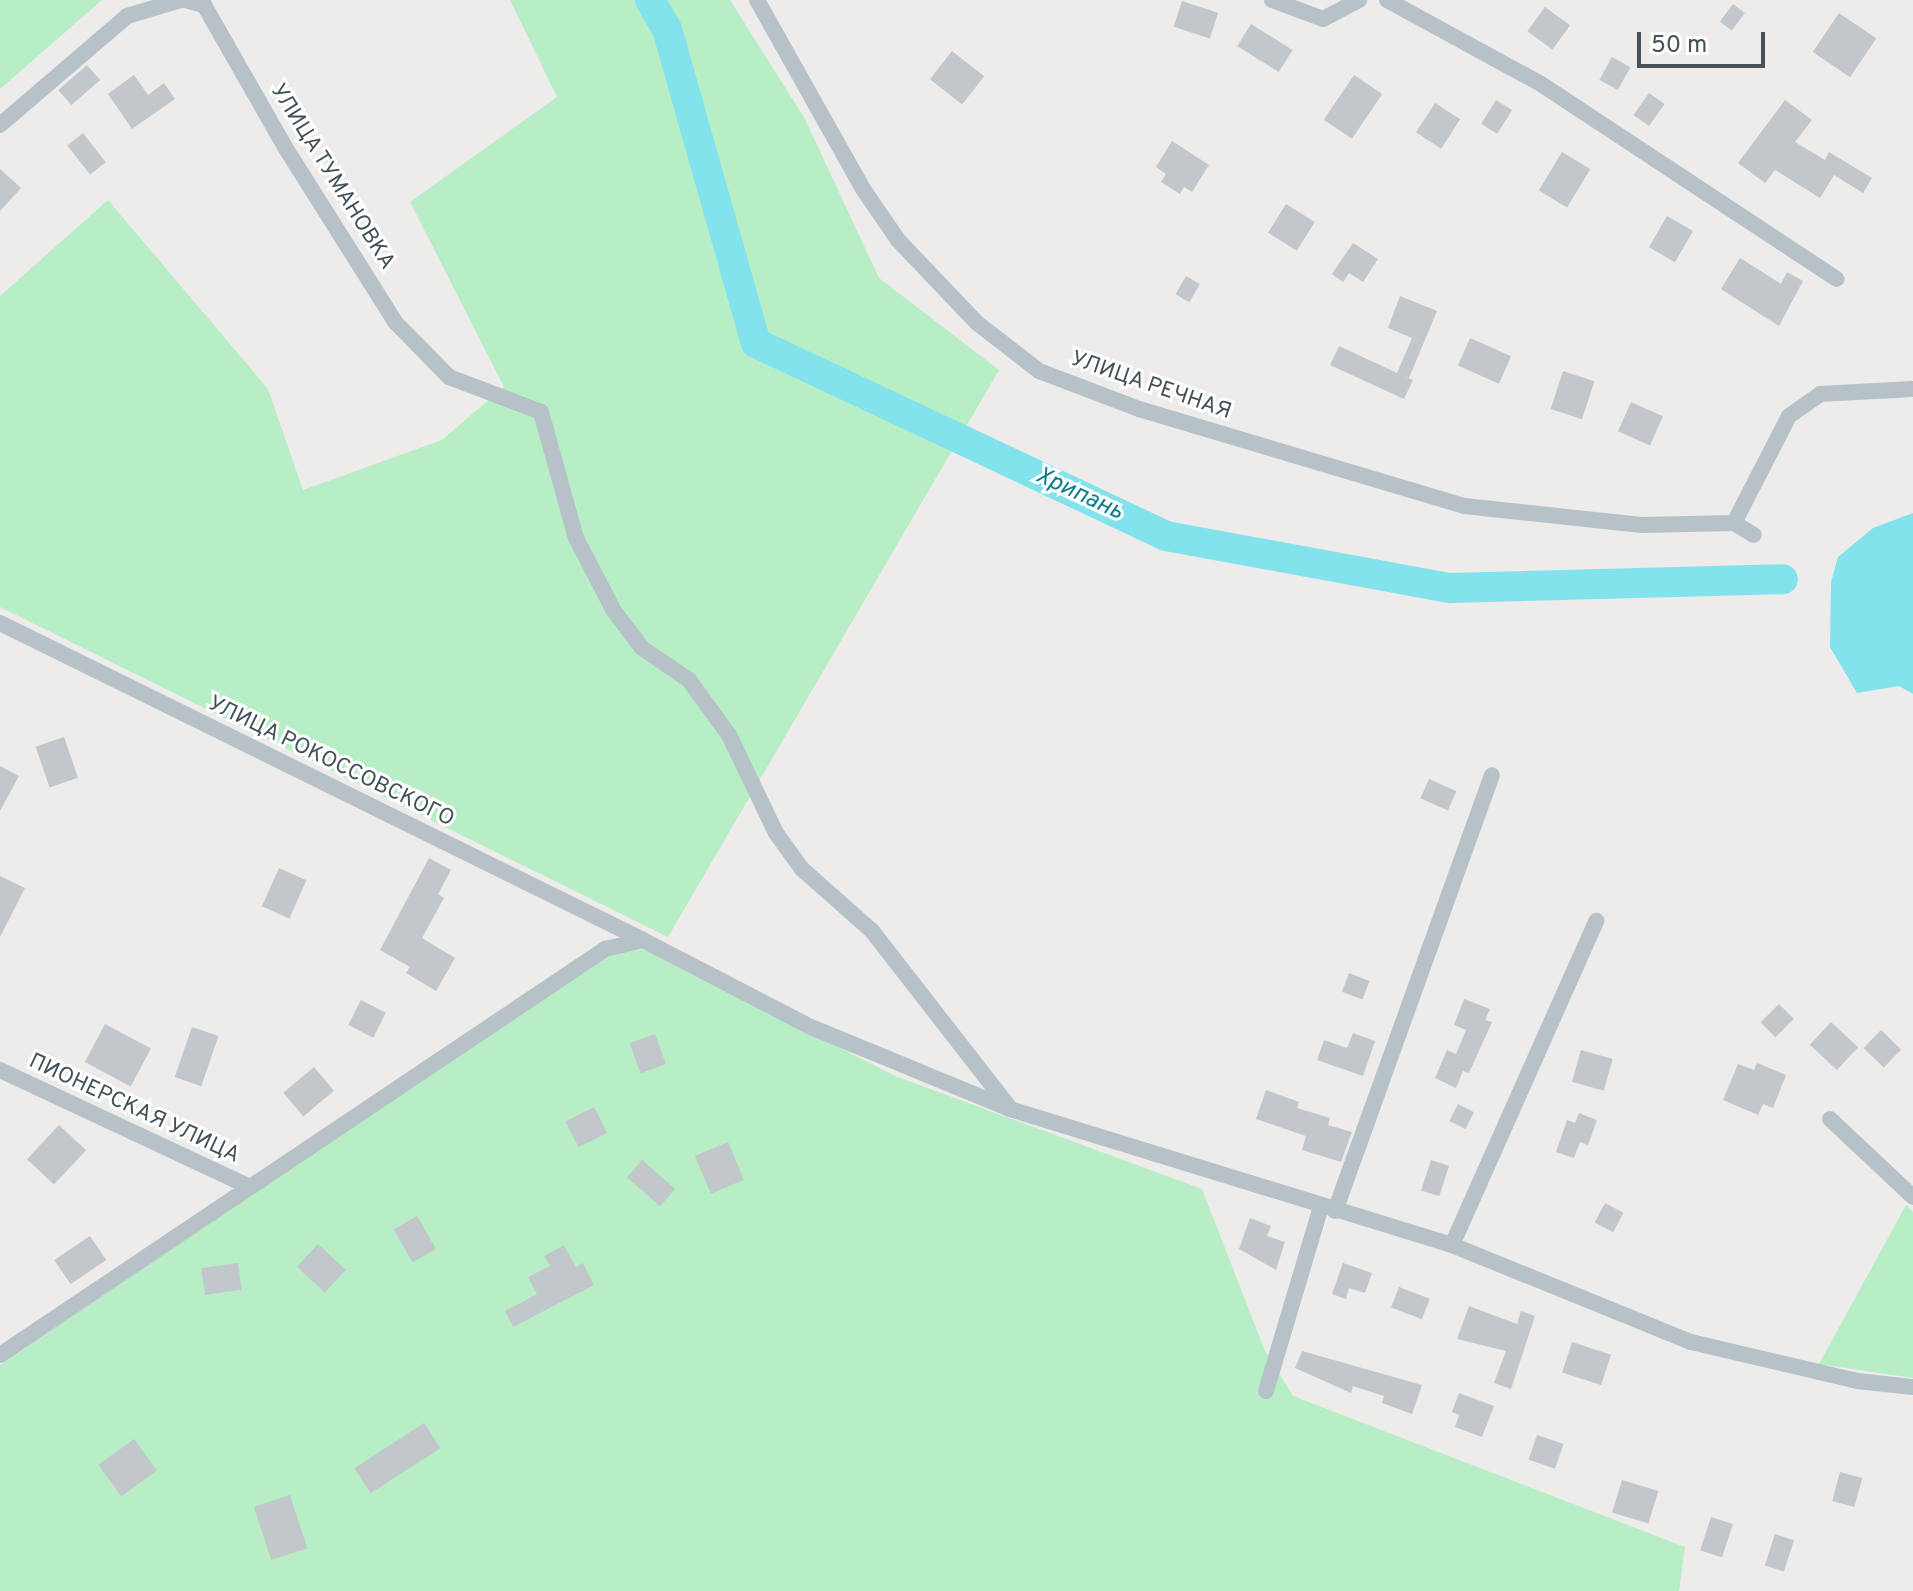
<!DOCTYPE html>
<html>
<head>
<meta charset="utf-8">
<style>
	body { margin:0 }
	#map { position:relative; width:1913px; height:1591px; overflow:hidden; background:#eeebeb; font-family:Overpass,sans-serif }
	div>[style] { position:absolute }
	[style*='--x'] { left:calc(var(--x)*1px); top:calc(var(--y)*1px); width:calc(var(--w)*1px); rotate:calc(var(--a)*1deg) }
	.green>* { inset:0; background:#b7eec5 }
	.water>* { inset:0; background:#83e3ec }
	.river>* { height:30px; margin:-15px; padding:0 15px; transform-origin:15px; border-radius:15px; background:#83e3ec }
	.building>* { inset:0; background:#c2c7cb; transform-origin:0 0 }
	.street>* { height:16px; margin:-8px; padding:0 8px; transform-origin:8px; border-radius:8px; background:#b6c2c8 }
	span { translate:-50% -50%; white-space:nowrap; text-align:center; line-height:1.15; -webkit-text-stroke:6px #fff; paint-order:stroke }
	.street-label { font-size:22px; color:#445158 }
	.water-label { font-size:24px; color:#0b7d87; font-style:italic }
	.scale { position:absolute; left:1637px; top:32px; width:128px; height:36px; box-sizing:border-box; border:4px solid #445158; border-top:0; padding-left:10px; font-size:24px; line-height:28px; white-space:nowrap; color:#445158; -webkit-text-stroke:6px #fff; paint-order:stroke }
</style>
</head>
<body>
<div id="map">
	<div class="green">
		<i style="clip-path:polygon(0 0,102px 0,0 89px)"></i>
		<i style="clip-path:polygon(510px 0,730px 0,805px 119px,879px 278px,999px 370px,668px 937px,0 607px,0 296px,108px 200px,268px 389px,303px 490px,442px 440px,504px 387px,410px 202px,557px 97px)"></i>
		<i style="clip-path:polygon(648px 949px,895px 1076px,1202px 1189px,1265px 1351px,1293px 1396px,1685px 1547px,1679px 1591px,0 1591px,0 1365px,609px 954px)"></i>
		<i style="clip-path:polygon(1906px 1205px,1913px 1212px,1913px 1378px,1819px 1364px)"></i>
	</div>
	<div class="water">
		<i style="clip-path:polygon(1913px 513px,1913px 694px,1899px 686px,1857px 693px,1830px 647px,1831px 582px,1838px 557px,1873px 528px)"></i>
	</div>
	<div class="river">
		<i style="--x:650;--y:0;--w:34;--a:60"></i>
		<i style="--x:667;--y:29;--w:326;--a:74.2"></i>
		<i style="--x:756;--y:343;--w:453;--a:25.2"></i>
		<i style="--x:1166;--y:536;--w:289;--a:10.4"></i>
		<i style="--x:1450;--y:588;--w:333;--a:-1.5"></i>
	</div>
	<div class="building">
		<i style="left:1182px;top:1px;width:38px;height:27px;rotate:18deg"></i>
		<i style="left:1733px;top:4px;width:15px;height:22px;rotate:37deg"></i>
		<i style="left:1545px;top:7px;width:31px;height:30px;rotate:36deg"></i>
		<i style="left:1839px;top:13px;width:45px;height:47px;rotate:34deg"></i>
		<i style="left:1251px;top:24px;width:49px;height:26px;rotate:32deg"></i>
		<i style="left:952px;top:51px;width:41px;height:36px;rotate:38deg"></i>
		<i style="left:1612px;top:57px;width:21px;height:26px;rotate:29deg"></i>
		<i style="left:87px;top:65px;width:20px;height:38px;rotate:49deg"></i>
		<i style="clip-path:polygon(134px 75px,148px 95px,164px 83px,175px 99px,132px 129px,108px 94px)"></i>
		<i style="left:1354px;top:75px;width:34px;height:54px;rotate:34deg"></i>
		<i style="left:1649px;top:93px;width:19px;height:27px;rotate:35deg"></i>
		<i style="left:1496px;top:100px;width:19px;height:28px;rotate:32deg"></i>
		<i style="clip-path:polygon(1785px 100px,1812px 120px,1795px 142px,1825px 160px,1829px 152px,1872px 178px,1863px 193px,1834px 175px,1820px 198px,1775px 170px,1765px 183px,1738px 163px)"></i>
		<i style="left:1435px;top:103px;width:30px;height:35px;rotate:33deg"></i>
		<i style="left:83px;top:133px;width:37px;height:20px;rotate:52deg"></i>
		<i style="clip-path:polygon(1172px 141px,1209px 165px,1192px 192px,1184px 187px,1180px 194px,1161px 182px,1166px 174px,1156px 167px)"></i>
		<i style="left:1562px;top:152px;width:33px;height:45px;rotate:31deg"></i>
		<i style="clip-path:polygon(0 169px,21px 188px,0 211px)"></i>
		<i style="left:1286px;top:204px;width:34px;height:34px;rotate:32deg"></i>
		<i style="left:1667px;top:216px;width:30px;height:36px;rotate:30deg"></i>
		<i style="clip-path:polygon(1353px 243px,1378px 259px,1363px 282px,1349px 273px,1343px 282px,1332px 274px)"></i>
		<i style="clip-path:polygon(1740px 258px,1781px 284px,1787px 272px,1803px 281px,1779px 326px,1721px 289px)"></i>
		<i style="left:1186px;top:276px;width:16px;height:21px;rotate:30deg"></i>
		<i style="clip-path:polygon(1400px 296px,1437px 311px,1409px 378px,1399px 374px,1413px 380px,1404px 399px,1330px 365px,1339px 346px,1397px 373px,1412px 338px,1388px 328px)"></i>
		<i style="left:1470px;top:338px;width:45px;height:30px;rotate:24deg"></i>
		<i style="left:1563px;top:371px;width:33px;height:40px;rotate:18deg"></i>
		<i style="left:1631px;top:402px;width:35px;height:32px;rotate:24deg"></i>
		<i style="left:64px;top:737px;width:43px;height:30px;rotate:71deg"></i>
		<i style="clip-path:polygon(0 766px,19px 776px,0 811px)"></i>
		<i style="left:1429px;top:779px;width:30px;height:21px;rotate:24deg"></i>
		<i style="clip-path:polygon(429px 858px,451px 870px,438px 894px,444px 898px,422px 938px,455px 958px,436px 991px,406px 973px,410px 967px,380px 950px)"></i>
		<i style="left:279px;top:868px;width:30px;height:42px;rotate:24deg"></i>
		<i style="clip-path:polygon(0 876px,25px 888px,0 937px)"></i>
		<i style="left:1349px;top:973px;width:22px;height:20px;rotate:21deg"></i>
		<i style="clip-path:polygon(1464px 999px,1490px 1009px,1485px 1020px,1492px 1022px,1469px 1073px,1463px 1071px,1456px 1088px,1435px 1078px,1447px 1050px,1456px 1054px,1466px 1030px,1454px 1025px)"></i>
		<i style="left:361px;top:1000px;width:28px;height:28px;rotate:27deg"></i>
		<i style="left:1779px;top:1004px;width:21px;height:26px;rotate:45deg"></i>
		<i style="left:1831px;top:1022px;width:37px;height:31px;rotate:43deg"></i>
		<i style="left:105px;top:1024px;width:52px;height:43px;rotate:28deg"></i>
		<i style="left:192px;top:1027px;width:28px;height:53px;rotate:19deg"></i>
		<i style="left:1881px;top:1030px;width:28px;height:25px;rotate:44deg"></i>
		<i style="clip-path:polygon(1353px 1033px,1375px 1041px,1363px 1076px,1317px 1060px,1324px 1040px,1347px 1048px)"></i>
		<i style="left:655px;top:1034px;width:32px;height:27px;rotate:70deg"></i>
		<i style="left:1581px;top:1050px;width:33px;height:33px;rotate:16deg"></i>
		<i style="clip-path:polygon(1757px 1063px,1786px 1075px,1773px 1108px,1763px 1104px,1758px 1115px,1723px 1100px,1738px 1064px,1754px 1070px)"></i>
		<i style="left:314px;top:1067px;width:31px;height:40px;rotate:50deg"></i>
		<i style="clip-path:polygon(1266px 1090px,1299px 1102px,1297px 1108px,1330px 1118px,1328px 1125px,1352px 1132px,1341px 1162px,1302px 1150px,1306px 1136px,1256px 1119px)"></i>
		<i style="left:1458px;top:1104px;width:18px;height:19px;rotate:27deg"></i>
		<i style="left:594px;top:1107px;width:29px;height:32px;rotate:63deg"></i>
		<i style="clip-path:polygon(1579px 1113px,1597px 1120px,1588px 1145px,1580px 1142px,1574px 1158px,1556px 1152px,1567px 1120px,1575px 1123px)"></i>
		<i style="left:59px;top:1125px;width:37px;height:47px;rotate:43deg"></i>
		<i style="left:728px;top:1142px;width:41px;height:36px;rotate:67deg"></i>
		<i style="left:642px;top:1160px;width:44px;height:23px;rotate:41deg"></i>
		<i style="left:1431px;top:1160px;width:19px;height:32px;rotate:18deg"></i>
		<i style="left:1605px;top:1203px;width:21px;height:22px;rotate:28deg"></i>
		<i style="left:417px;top:1216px;width:38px;height:27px;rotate:60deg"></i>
		<i style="clip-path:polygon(1250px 1218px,1271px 1226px,1267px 1236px,1285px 1242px,1276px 1270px,1239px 1249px)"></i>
		<i style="left:90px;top:1236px;width:29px;height:43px;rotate:56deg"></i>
		<i style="left:318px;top:1244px;width:38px;height:31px;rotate:43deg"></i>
		<i style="clip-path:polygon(564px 1245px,576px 1267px,583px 1263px,594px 1285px,513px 1327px,505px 1311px,537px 1294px,528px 1277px,550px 1266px,544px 1256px)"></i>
		<i style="left:238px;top:1263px;width:27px;height:37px;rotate:82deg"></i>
		<i style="clip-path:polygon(1343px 1263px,1372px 1273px,1365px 1293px,1349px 1288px,1346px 1299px,1332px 1294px)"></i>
		<i style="left:1399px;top:1287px;width:33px;height:22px;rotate:21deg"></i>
		<i style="clip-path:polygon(1469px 1306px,1517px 1324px,1521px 1311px,1535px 1316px,1511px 1389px,1494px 1383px,1506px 1351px,1457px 1339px)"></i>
		<i style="left:1572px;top:1342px;width:41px;height:32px;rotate:18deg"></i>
		<i style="clip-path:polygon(1302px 1351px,1422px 1385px,1412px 1414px,1382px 1403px,1384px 1396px,1353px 1386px,1351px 1393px,1295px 1368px)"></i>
		<i style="clip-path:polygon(1459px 1393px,1494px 1406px,1482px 1437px,1455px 1427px,1459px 1415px,1452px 1412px)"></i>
		<i style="left:424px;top:1423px;width:30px;height:83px;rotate:57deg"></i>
		<i style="left:1537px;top:1435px;width:28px;height:26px;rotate:19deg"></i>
		<i style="left:134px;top:1439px;width:39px;height:44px;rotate:54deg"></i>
		<i style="left:1840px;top:1472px;width:23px;height:30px;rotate:15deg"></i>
		<i style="left:1622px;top:1480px;width:38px;height:34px;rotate:17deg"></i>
		<i style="left:290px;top:1495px;width:56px;height:38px;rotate:72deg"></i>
		<i style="left:1711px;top:1517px;width:23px;height:35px;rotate:18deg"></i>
		<i style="left:1775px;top:1534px;width:20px;height:33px;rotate:18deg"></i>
	</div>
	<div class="street">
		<i style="--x:185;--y:0;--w:20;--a:15"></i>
		<i style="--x:204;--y:5;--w:163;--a:60.3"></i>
		<i style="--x:285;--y:147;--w:208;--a:57.8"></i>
		<i style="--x:396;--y:323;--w:76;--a:45.5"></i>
		<i style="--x:449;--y:377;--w:98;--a:20.8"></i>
		<i style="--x:541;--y:412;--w:131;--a:74.5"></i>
		<i style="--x:576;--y:538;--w:82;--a:62.5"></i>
		<i style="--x:614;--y:611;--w:46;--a:52.9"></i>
		<i style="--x:642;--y:648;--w:57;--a:34.2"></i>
		<i style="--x:689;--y:680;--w:68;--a:54"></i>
		<i style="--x:729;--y:735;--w:109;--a:64.4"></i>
		<i style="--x:776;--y:833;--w:44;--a:54.2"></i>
		<i style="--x:802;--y:869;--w:94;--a:41.5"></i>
		<i style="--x:872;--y:931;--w:223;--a:52.1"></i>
		<i style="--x:757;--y:0;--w:217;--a:60.7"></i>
		<i style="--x:863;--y:189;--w:62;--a:55.5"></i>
		<i style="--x:898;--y:240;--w:115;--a:46.4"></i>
		<i style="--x:977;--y:323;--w:78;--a:37.7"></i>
		<i style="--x:1039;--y:371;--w:107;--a:20.8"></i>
		<i style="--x:1139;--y:409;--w:339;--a:16.6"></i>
		<i style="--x:1464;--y:506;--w:179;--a:6.1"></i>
		<i style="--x:1642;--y:525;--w:92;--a:-1.2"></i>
		<i style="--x:1734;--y:523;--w:23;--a:31"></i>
		<i style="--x:1272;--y:0;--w:54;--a:20.4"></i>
		<i style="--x:1323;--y:19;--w:41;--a:-27.8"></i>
		<i style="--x:1387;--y:0;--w:175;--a:28.6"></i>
		<i style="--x:1541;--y:84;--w:354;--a:33.4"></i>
		<i style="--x:0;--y:125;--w:167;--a:-40.6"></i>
		<i style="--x:127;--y:16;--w:56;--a:-16.5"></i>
		<i style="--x:1734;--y:523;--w:120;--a:-62.8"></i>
		<i style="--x:1789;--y:416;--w:38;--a:-35"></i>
		<i style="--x:1820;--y:394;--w:93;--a:-3.1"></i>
		<i style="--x:0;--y:623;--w:717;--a:26.24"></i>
		<i style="--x:0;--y:1070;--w:276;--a:25.1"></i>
		<i style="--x:1830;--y:1119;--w:114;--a:43.2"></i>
		<i style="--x:1335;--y:1211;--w:463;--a:-70.2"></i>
		<i style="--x:1452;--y:1245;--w:355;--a:-66"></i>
		<i style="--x:0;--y:1355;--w:729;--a:-33.86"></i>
		<i style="--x:605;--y:949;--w:39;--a:-13"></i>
		<i style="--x:643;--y:940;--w:189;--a:27.4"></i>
		<i style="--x:811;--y:1027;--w:215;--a:22.4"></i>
		<i style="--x:1010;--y:1109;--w:462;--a:17.1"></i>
		<i style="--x:1452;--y:1245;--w:258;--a:22.1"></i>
		<i style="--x:1691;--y:1342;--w:171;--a:13.2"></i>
		<i style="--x:1857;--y:1381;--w:56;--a:6.1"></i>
		<i style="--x:1266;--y:1391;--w:193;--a:-73.4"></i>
	</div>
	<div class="street-label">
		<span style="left:332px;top:177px;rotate:58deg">УЛИЦА ТУМАНОВКА</span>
		<span style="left:1151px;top:386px;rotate:19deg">УЛИЦА РЕЧНАЯ</span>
		<span style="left:331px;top:762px;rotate:26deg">УЛИЦА РОКОССОВСКОГО</span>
		<span style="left:134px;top:1109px;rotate:25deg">ПИОНЕРСКАЯ УЛИЦА</span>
	</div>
	<div class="water-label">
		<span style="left:1079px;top:495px;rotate:25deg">Хрипань</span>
	</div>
	<div class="scale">50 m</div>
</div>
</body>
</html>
